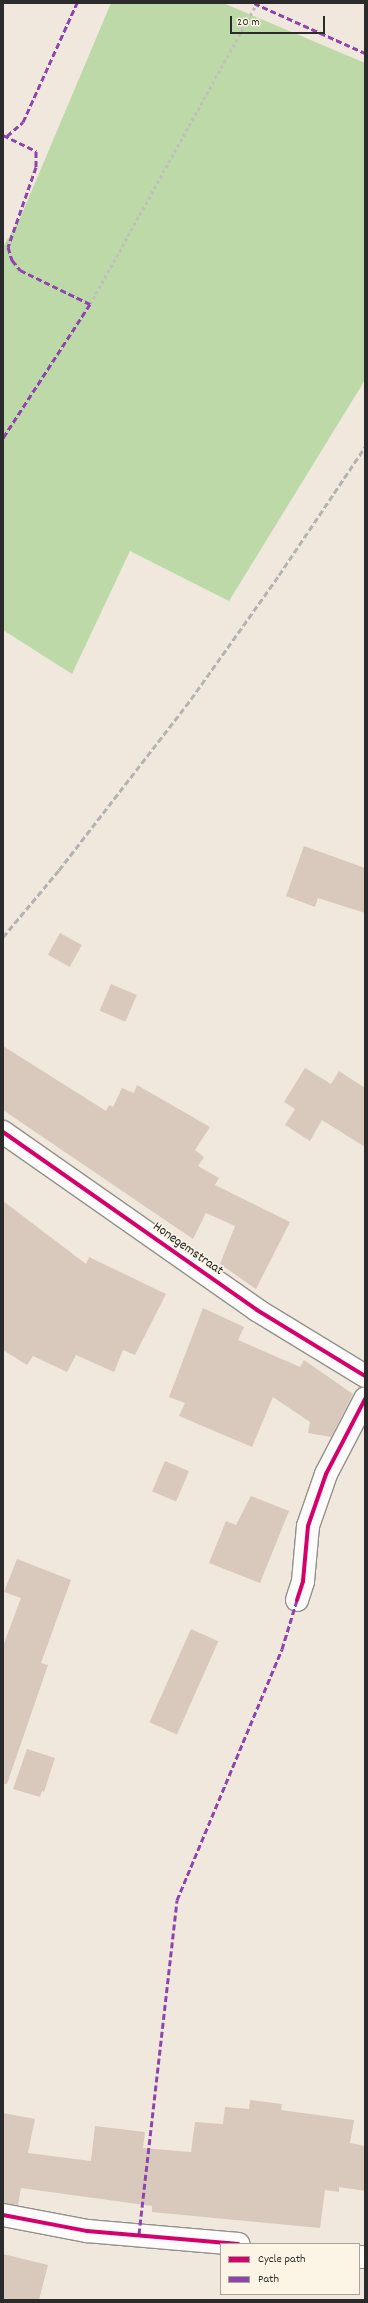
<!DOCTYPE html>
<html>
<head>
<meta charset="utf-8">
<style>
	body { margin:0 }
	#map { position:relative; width:368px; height:2303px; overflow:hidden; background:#f0e8dc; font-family:Dekko,sans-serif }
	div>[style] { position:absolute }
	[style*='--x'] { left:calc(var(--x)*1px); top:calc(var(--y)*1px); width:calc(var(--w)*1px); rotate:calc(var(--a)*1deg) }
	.green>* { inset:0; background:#bed9a8 }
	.building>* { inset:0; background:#d9c8bc; transform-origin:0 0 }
	.path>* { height:2.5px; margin-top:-1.25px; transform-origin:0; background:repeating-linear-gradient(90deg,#bfbebb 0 3px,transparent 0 6px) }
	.roads { filter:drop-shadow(1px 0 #948f8a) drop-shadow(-1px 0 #948f8a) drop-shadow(0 1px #948f8a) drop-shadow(0 -1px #948f8a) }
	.minor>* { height:22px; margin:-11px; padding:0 11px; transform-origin:11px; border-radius:11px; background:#fdfcfa }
	.rail>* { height:3px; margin-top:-1.5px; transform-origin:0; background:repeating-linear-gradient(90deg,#b4b3b2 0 6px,transparent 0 9px) }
	.quiet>* { height:3px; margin-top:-1.5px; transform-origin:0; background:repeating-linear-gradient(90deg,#8e44ad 0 6px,transparent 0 9px) }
	.cycleway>* { height:4px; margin:-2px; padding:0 2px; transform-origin:2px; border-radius:2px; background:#d6006c }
	span { translate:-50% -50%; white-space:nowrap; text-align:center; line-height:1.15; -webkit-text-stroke:3px #fcf5e5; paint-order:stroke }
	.street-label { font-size:14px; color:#2b2b2b }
	.frame { position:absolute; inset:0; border:4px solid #2b2b2b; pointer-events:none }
	.legend { position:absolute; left:220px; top:2243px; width:140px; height:52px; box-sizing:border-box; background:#fcf5e5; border:1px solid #a8a49b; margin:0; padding:5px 7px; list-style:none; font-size:12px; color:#2b2b2b }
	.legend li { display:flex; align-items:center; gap:8px; height:20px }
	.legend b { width:20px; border:1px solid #a8a49b }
	.scale { position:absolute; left:230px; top:16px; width:95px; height:18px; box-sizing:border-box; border:2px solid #2b2b2b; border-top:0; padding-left:5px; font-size:12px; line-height:14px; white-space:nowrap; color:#2b2b2b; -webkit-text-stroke:3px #fcf5e5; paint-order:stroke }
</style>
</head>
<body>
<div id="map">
	<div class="green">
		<i style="clip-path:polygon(111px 3px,223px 3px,365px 63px,365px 380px,229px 601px,130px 551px,72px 674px,3px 630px,3px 247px,21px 216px)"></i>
	</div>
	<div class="building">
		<i style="clip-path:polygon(304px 846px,365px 868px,365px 913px,318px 898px,315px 907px,286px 896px)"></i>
		<i style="left:60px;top:933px;width:25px;height:25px;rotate:29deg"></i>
		<i style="left:111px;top:984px;width:28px;height:29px;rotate:23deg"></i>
		<i style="clip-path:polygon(3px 1046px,106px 1111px,109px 1105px,113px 1107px,122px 1088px,134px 1093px,137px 1085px,210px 1127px,195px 1150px,204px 1157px,198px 1166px,219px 1178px,215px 1185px,290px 1222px,256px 1289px,220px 1264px,235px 1226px,206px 1213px,193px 1239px,3px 1110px)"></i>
		<i style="clip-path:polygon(305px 1068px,331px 1084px,339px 1071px,365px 1088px,365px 1147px,322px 1120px,310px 1141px,285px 1125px,295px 1109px,284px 1102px)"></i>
		<i style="clip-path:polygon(3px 1201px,86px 1264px,89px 1257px,166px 1294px,135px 1355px,123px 1350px,114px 1372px,76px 1355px,67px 1372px,33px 1356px,27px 1365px,3px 1350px)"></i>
		<i style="clip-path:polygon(203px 1308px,244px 1327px,238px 1340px,300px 1367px,304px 1360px,353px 1394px,331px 1437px,308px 1433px,310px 1422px,273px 1397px,252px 1447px,179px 1416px,185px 1403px,169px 1397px)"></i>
		<i style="left:165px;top:1461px;width:26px;height:33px;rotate:23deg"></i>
		<i style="clip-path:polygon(251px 1496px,289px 1511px,260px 1583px,209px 1563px,226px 1521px,236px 1525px)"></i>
		<i style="clip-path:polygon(17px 1559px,71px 1580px,41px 1663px,48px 1665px,7px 1784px,3px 1784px,3px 1646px,21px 1598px,4px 1592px)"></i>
		<i style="left:191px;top:1629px;width:30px;height:102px;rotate:24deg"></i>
		<i style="clip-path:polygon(27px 1749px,55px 1758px,44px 1792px,42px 1791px,40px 1797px,13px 1789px)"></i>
		<i style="clip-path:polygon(250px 2100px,282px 2104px,281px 2110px,354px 2120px,350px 2143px,365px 2146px,365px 2191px,339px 2187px,339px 2192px,325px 2190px,320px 2228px,152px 2212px,152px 2206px,21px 2188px,18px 2205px,3px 2203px,3px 2113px,35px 2119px,28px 2153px,91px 2161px,95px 2126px,145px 2132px,143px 2148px,191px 2152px,195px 2122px,223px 2124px,225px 2107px,249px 2109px)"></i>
		<i style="clip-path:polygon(3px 2254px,48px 2265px,39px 2300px,3px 2300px)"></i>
	</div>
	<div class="path">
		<i style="--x:90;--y:304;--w:343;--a:-61"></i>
	</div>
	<div class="roads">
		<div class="minor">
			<i style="--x:3;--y:1132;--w:310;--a:35"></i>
			<i style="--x:257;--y:1310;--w:127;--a:31.4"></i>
			<i style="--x:297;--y:1600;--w:20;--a:-72"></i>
			<i style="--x:303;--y:1581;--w:55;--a:-84.8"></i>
			<i style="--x:308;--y:1526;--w:55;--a:-70.9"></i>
			<i style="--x:326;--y:1474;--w:85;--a:-62.5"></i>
			<i style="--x:3;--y:2215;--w:86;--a:10.8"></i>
			<i style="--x:87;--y:2231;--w:152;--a:4.9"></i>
			<i style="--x:359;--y:2257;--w:6;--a:0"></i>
		</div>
	</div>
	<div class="rail">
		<i style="--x:3;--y:937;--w:87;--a:-50.1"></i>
		<i style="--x:59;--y:870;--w:216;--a:-52.3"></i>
		<i style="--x:191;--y:699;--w:152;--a:-54.6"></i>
		<i style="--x:279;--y:575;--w:154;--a:-56.1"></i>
	</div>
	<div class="quiet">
		<i style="--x:254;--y:3;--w:122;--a:24.2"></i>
		<i style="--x:3;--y:135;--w:37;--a:26"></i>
		<i style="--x:36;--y:151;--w:16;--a:90"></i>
		<i style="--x:36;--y:167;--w:85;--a:109.3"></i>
		<i style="--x:8;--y:247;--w:14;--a:73"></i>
		<i style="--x:12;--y:260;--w:13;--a:51"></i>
		<i style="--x:20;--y:270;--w:78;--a:25.9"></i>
		<i style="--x:90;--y:304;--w:160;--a:123"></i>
		<i style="--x:7;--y:136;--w:21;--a:-41"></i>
		<i style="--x:23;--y:122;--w:131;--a:-65.6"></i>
		<i style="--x:139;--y:2234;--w:336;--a:-83.5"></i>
		<i style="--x:177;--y:1900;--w:272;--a:-67.3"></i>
		<i style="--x:282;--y:1649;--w:51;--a:-73"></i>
	</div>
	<div class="cycleway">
		<i style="--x:3;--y:1132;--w:310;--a:35"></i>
		<i style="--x:257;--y:1310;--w:127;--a:31.4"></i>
		<i style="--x:297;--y:1600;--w:20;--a:-72"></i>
		<i style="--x:303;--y:1581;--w:55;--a:-84.8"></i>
		<i style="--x:308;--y:1526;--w:55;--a:-70.9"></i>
		<i style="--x:326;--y:1474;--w:85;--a:-62.5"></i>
		<i style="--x:3;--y:2215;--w:86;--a:10.8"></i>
		<i style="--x:87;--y:2231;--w:152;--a:4.9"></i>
	</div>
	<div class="street-label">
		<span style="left:188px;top:1249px;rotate:35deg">Honegemstraat</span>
	</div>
	<div class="frame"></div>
	<ul class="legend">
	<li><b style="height:5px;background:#d6006c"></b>Cycle path</li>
	<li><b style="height:5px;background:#8e44ad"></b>Path</li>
	</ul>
	<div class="scale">20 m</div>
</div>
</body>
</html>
